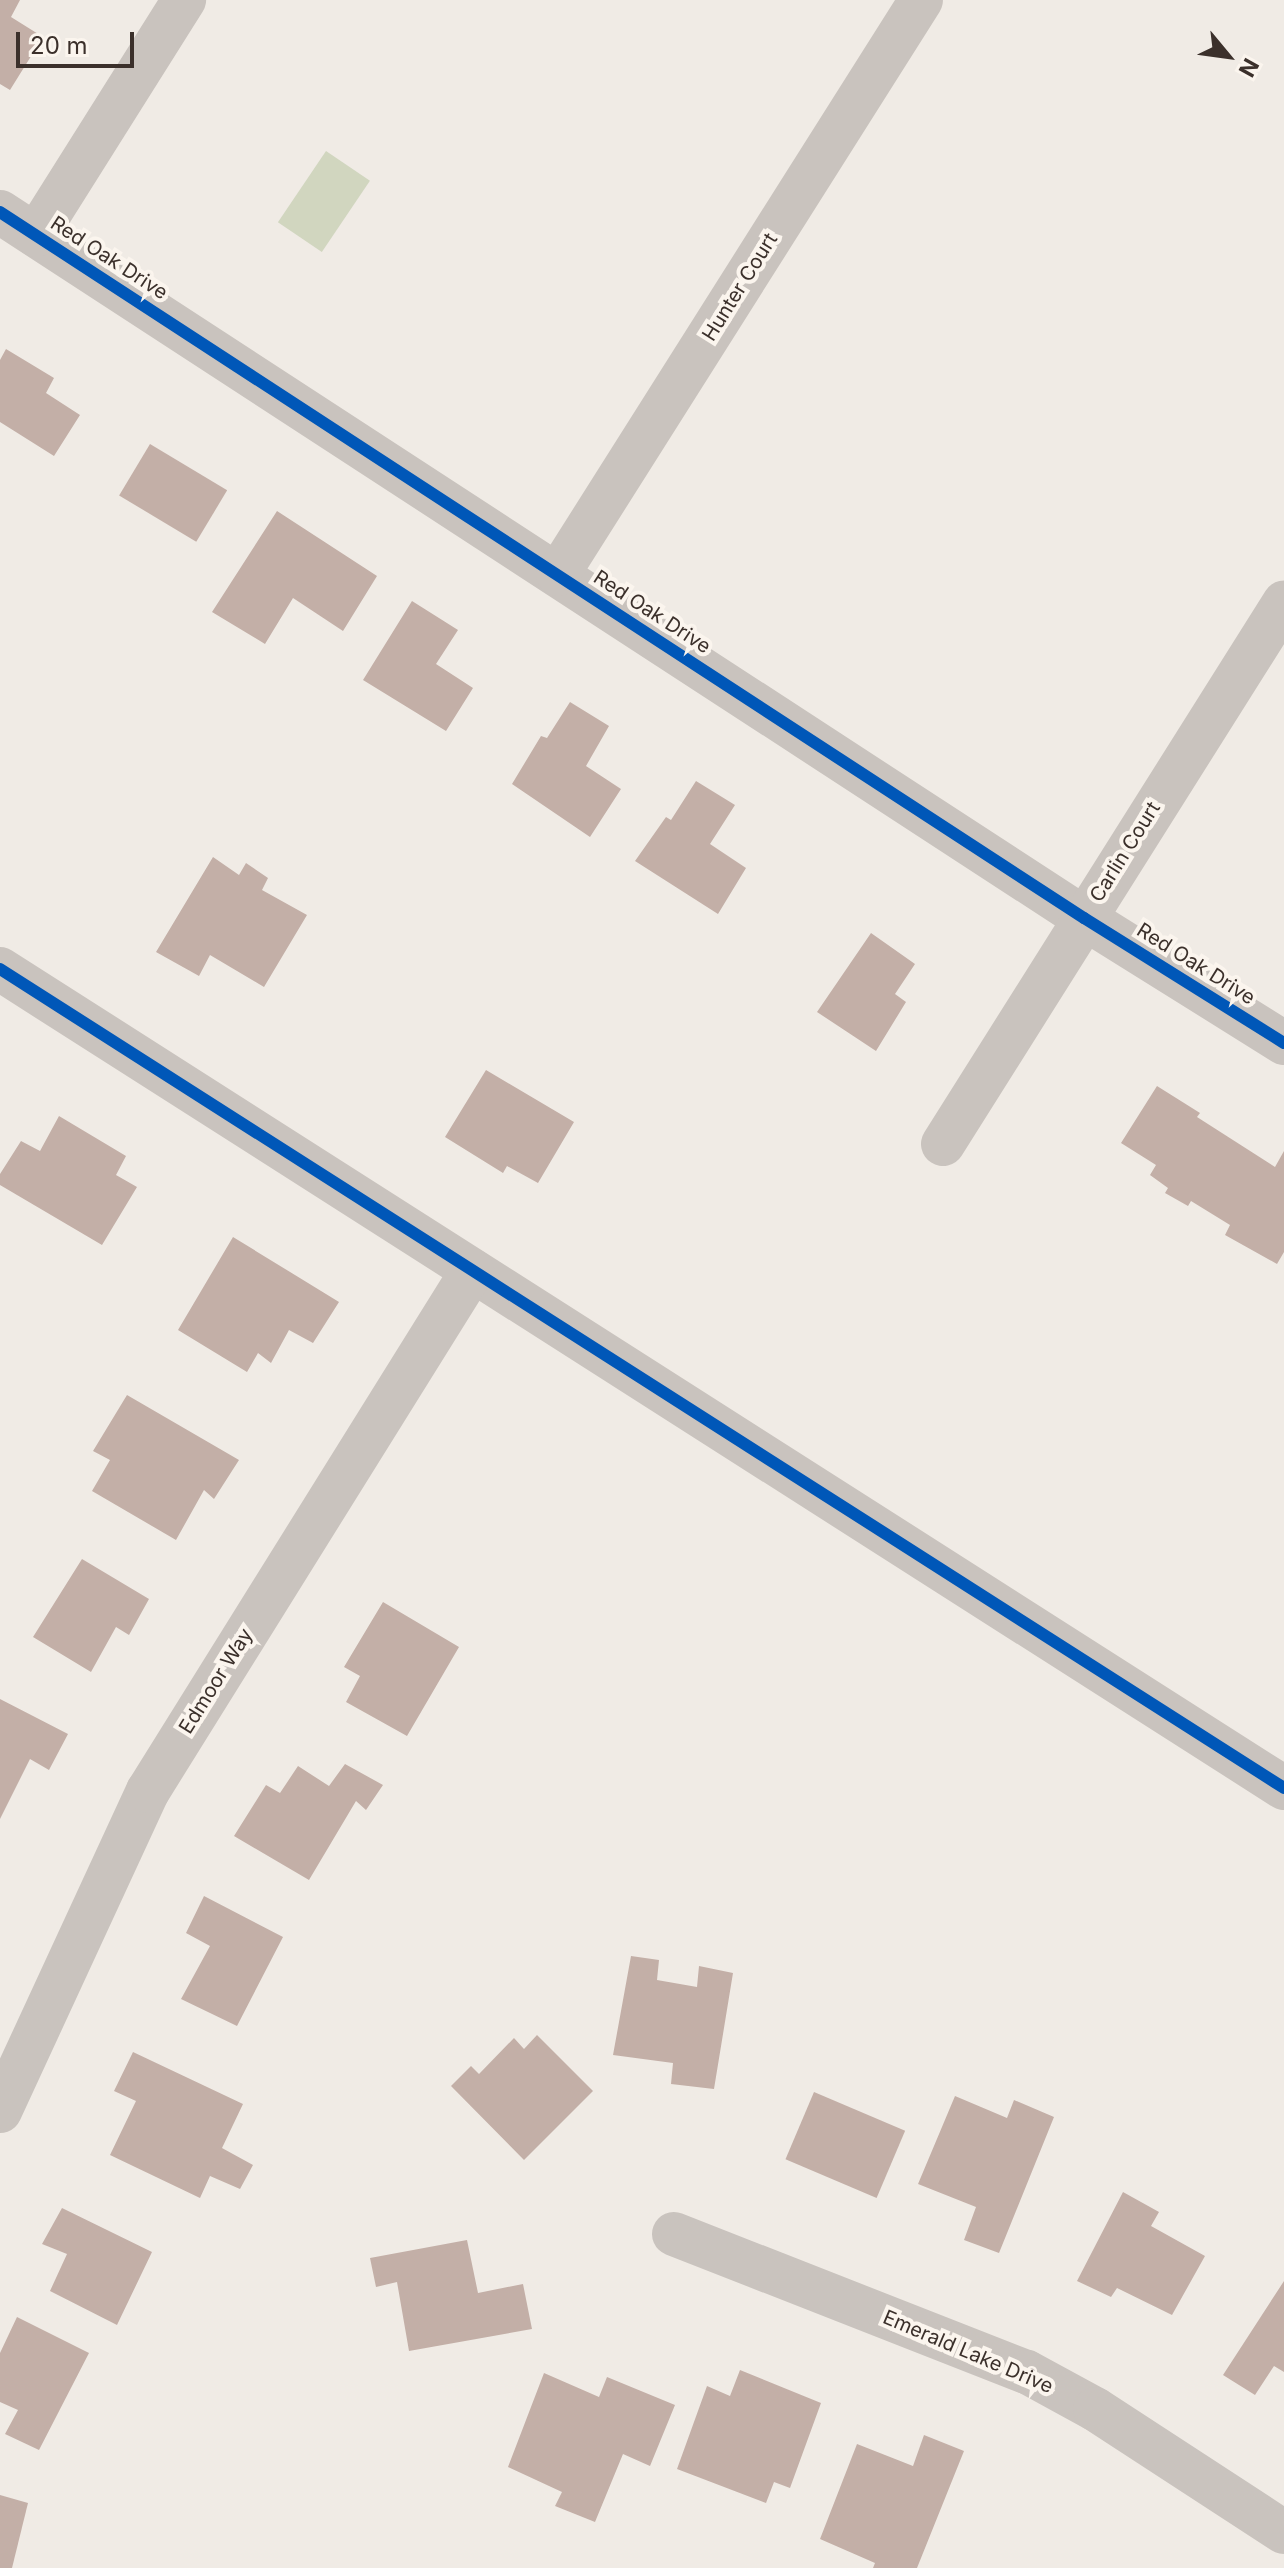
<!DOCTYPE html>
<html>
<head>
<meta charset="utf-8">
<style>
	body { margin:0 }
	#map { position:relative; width:1284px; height:2568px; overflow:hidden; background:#f0ebe5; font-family:Inter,sans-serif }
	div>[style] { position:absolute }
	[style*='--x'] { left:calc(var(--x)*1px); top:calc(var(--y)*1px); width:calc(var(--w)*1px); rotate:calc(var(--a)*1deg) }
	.green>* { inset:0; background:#d1d6bf; transform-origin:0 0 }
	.building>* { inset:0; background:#c3afa7; transform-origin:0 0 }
	.minor>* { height:44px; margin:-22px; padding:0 22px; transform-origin:22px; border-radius:22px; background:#c9c3be }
	.cycleway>* { height:12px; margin:-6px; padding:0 6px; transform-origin:6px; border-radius:6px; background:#0057b8 }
	span { translate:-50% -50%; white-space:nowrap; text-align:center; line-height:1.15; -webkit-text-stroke:8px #fbf5ee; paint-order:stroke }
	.street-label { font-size:20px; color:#3b302b }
	.north { position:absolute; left:1188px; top:16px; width:80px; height:80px; -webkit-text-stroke:6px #fbf5ee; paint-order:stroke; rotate:119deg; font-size:22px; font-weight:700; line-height:32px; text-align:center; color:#3b302b }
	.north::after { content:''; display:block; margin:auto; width:28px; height:36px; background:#3b302b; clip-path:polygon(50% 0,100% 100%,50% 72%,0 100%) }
	.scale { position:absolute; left:16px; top:32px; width:118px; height:36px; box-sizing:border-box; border:4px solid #3b302b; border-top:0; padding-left:10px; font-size:24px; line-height:28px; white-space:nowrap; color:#3b302b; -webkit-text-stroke:6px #fbf5ee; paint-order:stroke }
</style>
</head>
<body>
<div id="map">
	<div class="green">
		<i style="left:326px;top:151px;width:53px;height:86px;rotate:34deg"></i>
	</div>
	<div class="building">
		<i style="clip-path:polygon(0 0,20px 0,11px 17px,43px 37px,10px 90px,0 84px)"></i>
		<i style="clip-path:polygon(6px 349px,54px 378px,46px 393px,80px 415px,54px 456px,0 422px,0 360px)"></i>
		<i style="left:150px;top:444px;width:90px;height:60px;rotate:31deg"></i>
		<i style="clip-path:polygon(277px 511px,377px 576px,343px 631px,293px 598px,265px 644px,212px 612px)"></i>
		<i style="clip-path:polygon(412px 601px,458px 630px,436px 664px,473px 688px,446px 731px,363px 680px)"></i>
		<i style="clip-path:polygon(570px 702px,609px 726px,586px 766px,621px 789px,590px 837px,512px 784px,541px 736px,547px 738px)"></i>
		<i style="clip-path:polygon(696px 781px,735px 805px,710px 844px,746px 868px,718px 914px,635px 861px,666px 817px,671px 820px)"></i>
		<i style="clip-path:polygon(213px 857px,239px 875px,246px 863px,268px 878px,262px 890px,307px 915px,264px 987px,210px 955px,199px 976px,156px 952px)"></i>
		<i style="clip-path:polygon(871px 933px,915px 964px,895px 994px,906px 1002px,876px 1051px,817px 1012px)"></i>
		<i style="clip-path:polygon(486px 1070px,574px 1122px,538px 1183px,507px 1166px,503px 1173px,445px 1137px)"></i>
		<i style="clip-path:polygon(1157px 1086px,1200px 1113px,1197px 1117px,1275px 1167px,1284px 1151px,1284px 1252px,1277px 1264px,1225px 1235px,1230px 1225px,1191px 1201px,1188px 1206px,1165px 1193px,1168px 1188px,1150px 1175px,1156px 1165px,1121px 1143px)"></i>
		<i style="clip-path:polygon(59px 1116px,126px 1156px,116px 1175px,137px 1187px,102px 1245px,0 1185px,0 1174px,21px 1141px,40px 1151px)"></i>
		<i style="clip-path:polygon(233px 1237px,339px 1302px,313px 1343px,289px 1330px,271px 1363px,258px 1353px,247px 1372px,178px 1330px)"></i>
		<i style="clip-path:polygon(127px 1395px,239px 1460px,214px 1499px,204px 1490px,176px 1540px,92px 1491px,110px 1460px,93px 1451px)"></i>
		<i style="clip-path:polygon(82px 1559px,149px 1599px,129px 1635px,116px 1627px,91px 1672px,33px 1637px)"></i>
		<i style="clip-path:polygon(383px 1602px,459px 1647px,407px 1736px,346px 1702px,360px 1676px,344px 1667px)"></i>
		<i style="clip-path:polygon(0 1699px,68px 1734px,49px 1770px,30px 1759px,0 1819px)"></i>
		<i style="clip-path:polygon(345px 1764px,383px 1785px,366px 1810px,356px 1801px,309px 1880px,234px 1836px,266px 1785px,280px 1793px,298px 1766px,329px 1786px)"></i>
		<i style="clip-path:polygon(204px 1896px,283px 1937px,237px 2026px,181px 1999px,210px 1946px,186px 1933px)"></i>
		<i style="clip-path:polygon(631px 1956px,659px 1960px,657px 1980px,697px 1987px,699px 1966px,733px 1973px,714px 2089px,671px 2084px,673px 2063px,613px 2055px)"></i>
		<i style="clip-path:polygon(537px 2035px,593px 2091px,524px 2160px,451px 2086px,471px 2066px,479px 2074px,514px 2038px,524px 2049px)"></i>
		<i style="clip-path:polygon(133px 2052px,243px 2104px,222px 2148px,253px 2165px,240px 2189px,210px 2176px,200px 2198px,110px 2155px,136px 2101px,114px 2091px)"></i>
		<i style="left:814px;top:2092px;width:99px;height:73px;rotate:23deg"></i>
		<i style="clip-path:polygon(955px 2096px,1007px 2118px,1014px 2100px,1054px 2117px,999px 2253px,964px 2240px,976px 2207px,918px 2184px)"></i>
		<i style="clip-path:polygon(1123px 2192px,1159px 2212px,1151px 2226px,1205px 2256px,1172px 2315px,1117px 2288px,1111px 2297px,1077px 2281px)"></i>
		<i style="clip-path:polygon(62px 2208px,152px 2252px,117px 2325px,50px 2291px,67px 2254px,42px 2244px)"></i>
		<i style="clip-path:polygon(467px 2240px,478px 2293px,523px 2284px,532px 2329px,409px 2351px,397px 2282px,376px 2287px,370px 2258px)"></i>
		<i style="clip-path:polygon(1284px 2281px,1284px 2372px,1274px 2366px,1255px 2395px,1223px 2375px)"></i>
		<i style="clip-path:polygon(17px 2317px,89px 2353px,39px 2450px,5px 2434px,18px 2410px,0 2402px,0 2353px)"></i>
		<i style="clip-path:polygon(740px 2370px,821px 2403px,790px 2488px,774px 2482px,766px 2503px,677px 2469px,707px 2386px,730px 2396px)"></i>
		<i style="clip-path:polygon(544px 2373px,599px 2397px,607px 2377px,675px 2405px,650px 2466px,623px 2454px,595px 2522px,555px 2506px,562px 2492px,508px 2467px)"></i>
		<i style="clip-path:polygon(924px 2435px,964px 2451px,917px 2568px,873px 2568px,875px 2563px,820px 2539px,857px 2444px,913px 2466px)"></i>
		<i style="clip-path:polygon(0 2495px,28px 2503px,12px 2568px,0 2568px)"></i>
	</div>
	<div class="minor">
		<i style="--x:0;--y:212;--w:1294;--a:33.08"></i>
		<i style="--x:1084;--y:918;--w:236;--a:32"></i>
		<i style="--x:36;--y:235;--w:278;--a:-57.8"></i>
		<i style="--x:558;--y:574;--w:679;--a:-57.69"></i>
		<i style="--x:0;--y:969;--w:1523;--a:32.53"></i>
		<i style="--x:943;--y:1144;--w:640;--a:-57.78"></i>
		<i style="--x:0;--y:2111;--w:353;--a:-65.2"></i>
		<i style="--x:148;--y:1791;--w:613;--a:-58.07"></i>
		<i style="--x:674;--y:2234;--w:379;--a:21.4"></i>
		<i style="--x:1027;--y:2372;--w:77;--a:28.6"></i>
		<i style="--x:1095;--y:2409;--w:225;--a:33.1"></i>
	</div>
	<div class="cycleway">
		<i style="--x:0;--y:212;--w:1294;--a:33.08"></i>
		<i style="--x:1084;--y:918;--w:236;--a:32"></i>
		<i style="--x:0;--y:969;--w:1523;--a:32.53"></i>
	</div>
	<div class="street-label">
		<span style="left:109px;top:258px;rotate:33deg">Red Oak Drive</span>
		<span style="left:740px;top:287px;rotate:-58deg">Hunter Court</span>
		<span style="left:652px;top:612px;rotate:33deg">Red Oak Drive</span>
		<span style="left:1125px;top:852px;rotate:-58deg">Carlin Court</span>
		<span style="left:1196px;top:964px;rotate:32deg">Red Oak Drive</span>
		<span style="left:216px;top:1681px;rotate:-58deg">Edmoor Way</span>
		<span style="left:968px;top:2352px;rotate:23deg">Emerald Lake Drive</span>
	</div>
	<div class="north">N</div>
	<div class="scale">20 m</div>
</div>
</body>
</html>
